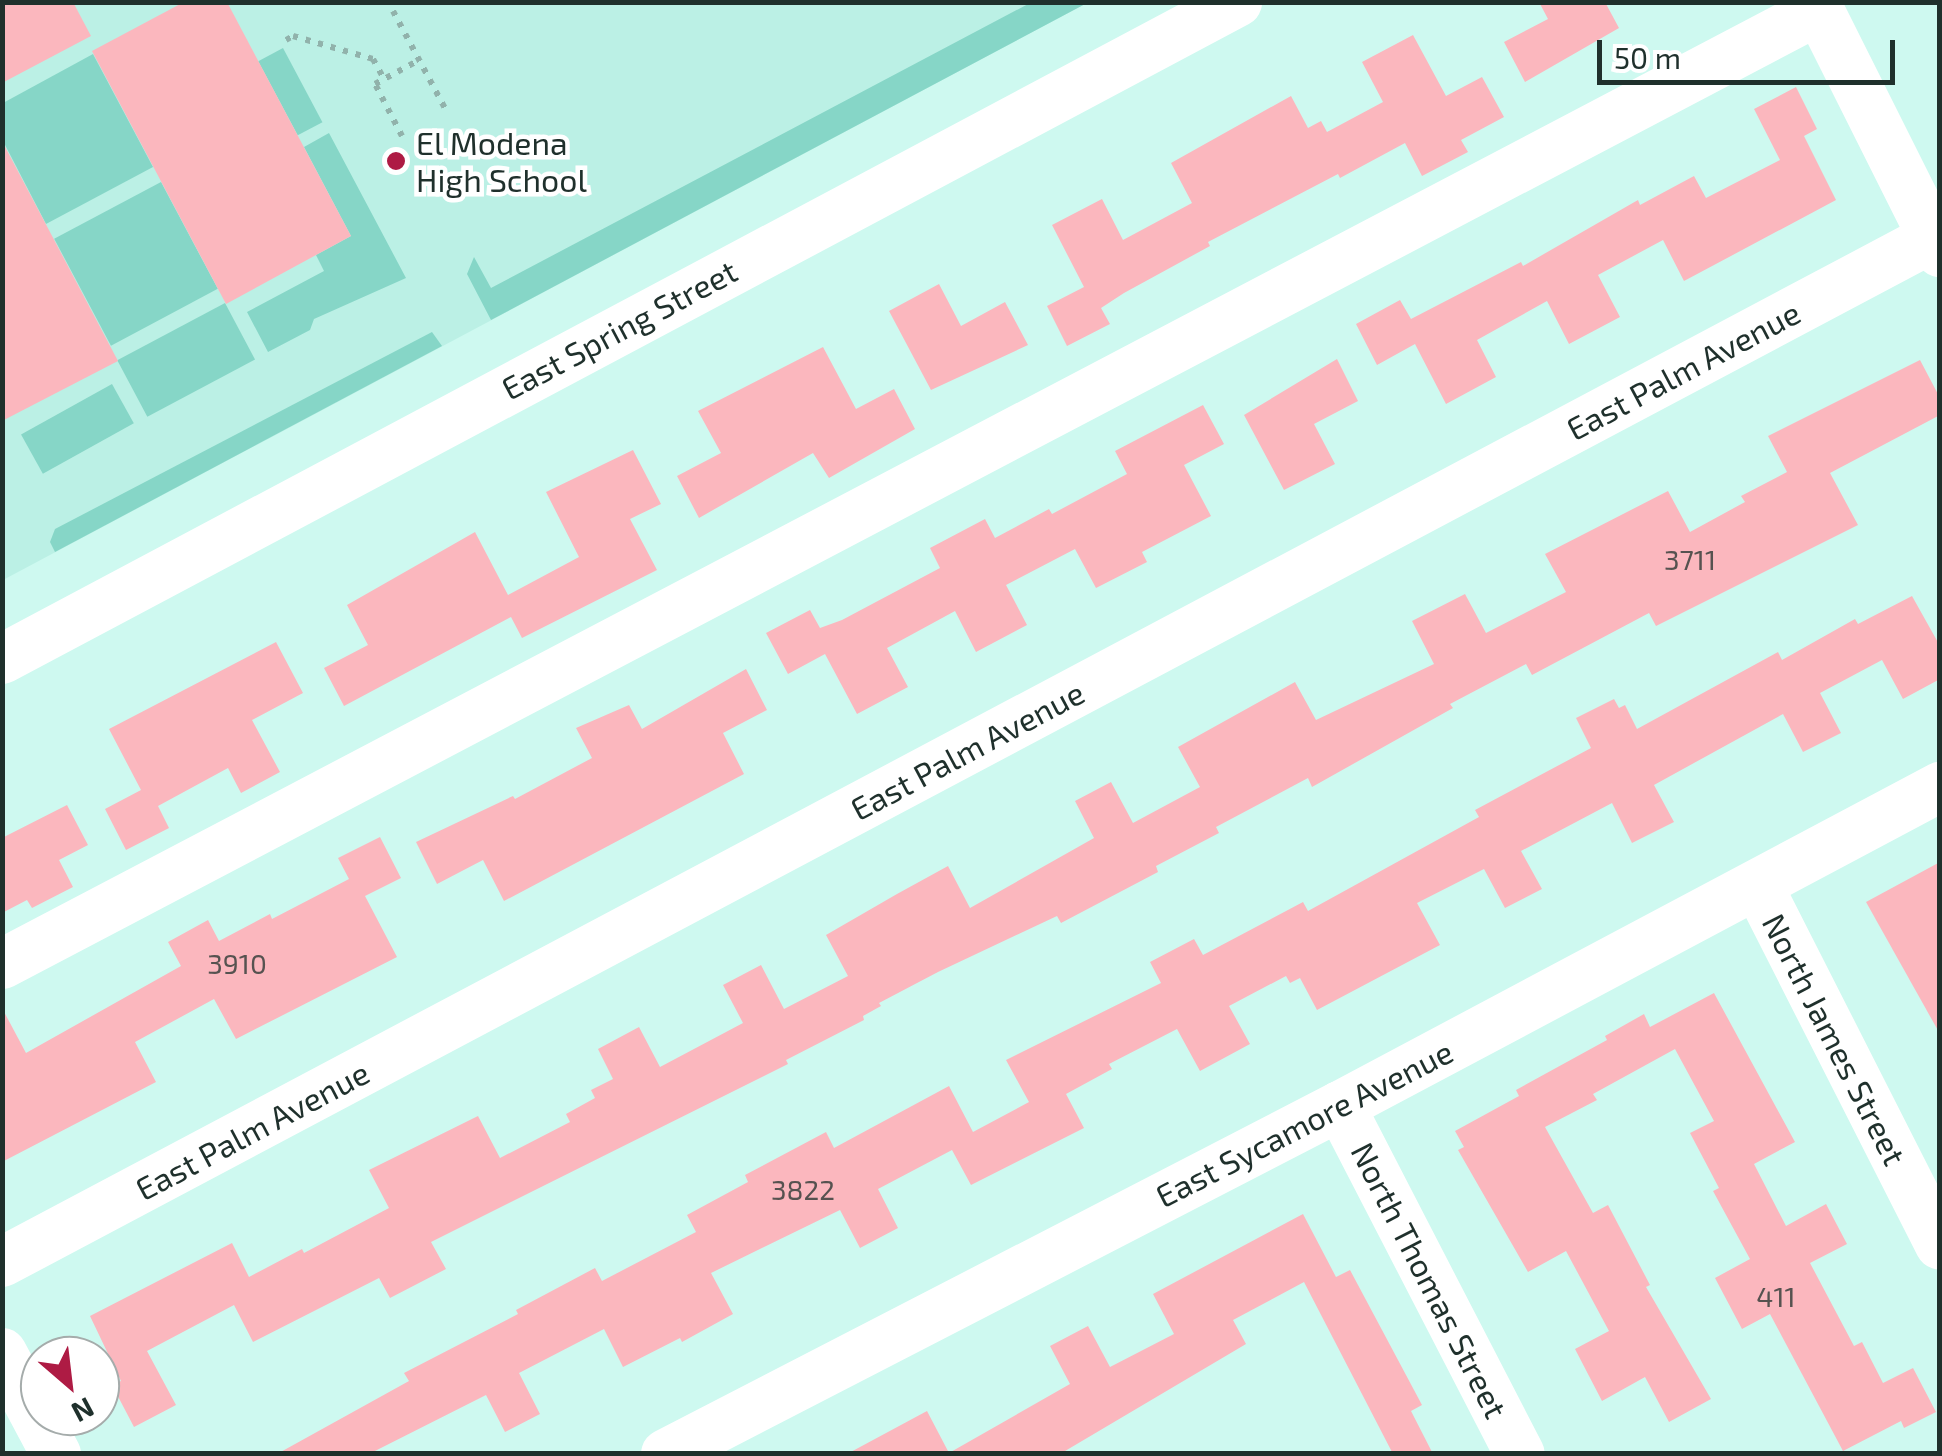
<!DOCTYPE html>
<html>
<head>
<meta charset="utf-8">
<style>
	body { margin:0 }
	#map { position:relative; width:1942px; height:1456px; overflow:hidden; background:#cef9f0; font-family:"Exo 2",sans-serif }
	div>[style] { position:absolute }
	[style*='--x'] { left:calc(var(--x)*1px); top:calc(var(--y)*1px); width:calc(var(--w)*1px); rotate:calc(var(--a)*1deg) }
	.built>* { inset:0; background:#bbf0e5 }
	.green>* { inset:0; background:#86d6c7; transform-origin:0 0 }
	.building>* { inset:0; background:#fbb7be }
	.path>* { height:6px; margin-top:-3px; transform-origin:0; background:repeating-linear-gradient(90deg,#91b2ab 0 5px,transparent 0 13px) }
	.minor>* { height:50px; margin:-25px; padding:0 25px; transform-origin:25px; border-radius:25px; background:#fff }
	.dots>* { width:28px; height:28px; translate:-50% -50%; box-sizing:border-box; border:5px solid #fff; border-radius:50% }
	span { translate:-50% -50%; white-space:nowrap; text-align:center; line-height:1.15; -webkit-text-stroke:9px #fff; paint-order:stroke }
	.number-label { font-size:28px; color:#565250 }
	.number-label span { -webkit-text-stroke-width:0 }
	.poi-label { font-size:32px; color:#1f302c }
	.left { translate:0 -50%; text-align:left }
	.street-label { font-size:32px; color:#1f302c }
	.frame { position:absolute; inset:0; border:5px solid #1f302c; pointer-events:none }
	.north { position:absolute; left:20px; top:1336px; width:100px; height:100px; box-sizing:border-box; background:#fff; border:2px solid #a5acab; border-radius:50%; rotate:152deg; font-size:28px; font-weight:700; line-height:40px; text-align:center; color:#1f302c }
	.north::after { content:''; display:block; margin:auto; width:35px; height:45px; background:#ae1b44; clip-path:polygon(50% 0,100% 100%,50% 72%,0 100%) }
	.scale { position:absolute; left:1597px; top:40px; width:298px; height:45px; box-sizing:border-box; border:5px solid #1f302c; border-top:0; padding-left:12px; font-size:30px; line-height:35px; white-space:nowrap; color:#1f302c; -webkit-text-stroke:8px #fff; paint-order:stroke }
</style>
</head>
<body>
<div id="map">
	<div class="built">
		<i style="clip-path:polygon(3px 3px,1087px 3px,3px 580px)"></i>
	</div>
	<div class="green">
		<i style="clip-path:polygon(1030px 3px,1087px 3px,491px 320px,467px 274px,474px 257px,491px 288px)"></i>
		<i style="left:283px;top:48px;width:84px;height:28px;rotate:62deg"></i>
		<i style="clip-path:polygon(93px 54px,153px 167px,46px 224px,3px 141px,3px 103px)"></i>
		<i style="clip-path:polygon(329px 133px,406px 278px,314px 319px,310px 330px,268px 352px,247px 312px,324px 271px,316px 255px,351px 236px,304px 147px)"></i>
		<i style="left:161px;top:182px;width:121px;height:121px;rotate:62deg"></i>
		<i style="left:225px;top:303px;width:64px;height:122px;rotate:62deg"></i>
		<i style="clip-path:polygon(432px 332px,442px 346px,55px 552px,50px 542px,55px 529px)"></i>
		<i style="left:112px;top:384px;width:45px;height:104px;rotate:61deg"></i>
	</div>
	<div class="building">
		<i style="clip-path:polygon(2px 2px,73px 2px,91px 36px,2px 83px)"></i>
		<i style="clip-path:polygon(184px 2px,227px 2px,351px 236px,226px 304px,92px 51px)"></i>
		<i style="clip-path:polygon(1539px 2px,1605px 2px,1619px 28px,1525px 82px,1504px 42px,1548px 19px)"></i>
		<i style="clip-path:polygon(1413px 35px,1446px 96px,1482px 77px,1504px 117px,1461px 140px,1468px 152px,1422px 176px,1405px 143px,1340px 178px,1338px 174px,1208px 242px,1210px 246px,1124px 293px,1101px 308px,1110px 324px,1067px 346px,1047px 306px,1084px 287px,1052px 225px,1102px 199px,1123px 240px,1192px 203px,1171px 163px,1291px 96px,1308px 128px,1321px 121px,1327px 132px,1383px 102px,1362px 62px)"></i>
		<i style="clip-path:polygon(1796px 87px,1817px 129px,1804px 136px,1836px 200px,1684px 281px,1663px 240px,1598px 275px,1620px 317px,1569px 344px,1547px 301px,1477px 340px,1496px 377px,1446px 404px,1415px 344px,1377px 365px,1356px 324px,1400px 300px,1411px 319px,1521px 262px,1523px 266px,1638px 200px,1640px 205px,1694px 176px,1706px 198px,1780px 160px,1754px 109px)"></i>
		<i style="clip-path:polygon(2px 141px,118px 361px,2px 421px)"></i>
		<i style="clip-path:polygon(939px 284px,961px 326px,1005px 302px,1028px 345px,931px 390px,889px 311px)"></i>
		<i style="clip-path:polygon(823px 347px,856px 409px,894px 389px,915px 429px,829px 478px,813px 453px,699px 518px,677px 476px,721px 453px,698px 411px)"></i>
		<i style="clip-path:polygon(1337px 359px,1358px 401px,1314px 424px,1335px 464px,1284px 490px,1244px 415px)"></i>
		<i style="clip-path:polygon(1920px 360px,1940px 398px,1940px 415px,1830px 473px,1858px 525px,1656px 626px,1649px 613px,1532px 675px,1526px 664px,1450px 704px,1453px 708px,1312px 787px,1308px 778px,1216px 827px,1219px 833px,1156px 866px,1158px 872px,1061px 923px,1057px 916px,938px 972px,879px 1003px,881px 1006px,863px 1016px,864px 1020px,786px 1060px,788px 1064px,431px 1242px,446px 1269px,390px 1298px,379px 1278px,253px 1342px,234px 1305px,147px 1351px,176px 1405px,134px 1427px,112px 1385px,121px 1381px,90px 1316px,232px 1243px,249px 1277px,302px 1249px,304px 1253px,389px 1208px,369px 1170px,478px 1116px,500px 1158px,570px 1122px,566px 1114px,595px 1098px,591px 1090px,613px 1079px,598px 1049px,639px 1027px,660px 1067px,743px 1023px,723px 985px,761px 965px,784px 1009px,848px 976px,826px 935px,897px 894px,948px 866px,970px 908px,1094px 838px,1075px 801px,1111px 782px,1133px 823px,1200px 787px,1178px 747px,1295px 682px,1316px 720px,1434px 664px,1412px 621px,1465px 594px,1486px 633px,1566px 592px,1545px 554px,1668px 491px,1690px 532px,1745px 502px,1741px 496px,1787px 472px,1768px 436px)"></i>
		<i style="clip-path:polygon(1203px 405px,1224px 444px,1184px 465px,1211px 516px,1142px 552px,1147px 562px,1096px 588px,1075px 549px,1006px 585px,1027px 625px,976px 652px,955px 611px,887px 648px,908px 687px,857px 714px,825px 654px,788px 674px,766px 633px,810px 610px,820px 628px,842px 620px,940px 568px,930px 548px,985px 519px,995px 538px,1049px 509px,1052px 514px,1127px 474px,1115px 451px)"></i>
		<i style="clip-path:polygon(633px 450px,661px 504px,630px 519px,657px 570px,522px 638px,511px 617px,344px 706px,324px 668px,368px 645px,347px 605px,475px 532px,508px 595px,579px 557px,546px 492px)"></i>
		<i style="clip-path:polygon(1912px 596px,1940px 646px,1940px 679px,1903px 699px,1882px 660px,1820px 693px,1841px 733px,1803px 752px,1783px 714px,1654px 785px,1674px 822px,1632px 843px,1612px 803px,1521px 851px,1542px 889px,1505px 908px,1484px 869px,1417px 903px,1440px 945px,1317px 1010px,1300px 978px,1290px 983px,1286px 976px,1229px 1006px,1250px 1044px,1200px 1071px,1177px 1029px,1109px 1064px,1112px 1069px,1066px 1094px,1084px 1128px,971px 1185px,952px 1150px,878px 1189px,898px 1228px,860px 1248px,840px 1210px,711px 1273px,733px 1314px,682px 1342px,680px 1338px,623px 1367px,604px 1329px,519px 1373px,540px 1414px,505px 1432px,486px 1395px,369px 1454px,277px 1454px,409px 1381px,404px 1373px,518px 1314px,516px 1310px,595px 1268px,602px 1281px,696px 1232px,687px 1215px,748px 1182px,745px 1175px,826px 1132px,834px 1148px,949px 1086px,973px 1132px,1029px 1102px,1006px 1060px,1161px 983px,1150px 962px,1194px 939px,1203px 955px,1303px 902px,1308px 911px,1479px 817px,1475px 810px,1591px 748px,1576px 718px,1614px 699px,1619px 708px,1625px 705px,1637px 729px,1778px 652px,1782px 660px,1855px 619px,1858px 624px)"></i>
		<i style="clip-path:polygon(276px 642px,303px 693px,252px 720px,280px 772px,241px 793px,228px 768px,158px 806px,169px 828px,126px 850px,105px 809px,141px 790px,109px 729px)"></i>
		<i style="clip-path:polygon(746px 669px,767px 710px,723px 733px,744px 774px,504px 901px,483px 860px,437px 884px,416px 842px,513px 796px,515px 799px,592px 758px,576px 728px,629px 705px,642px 729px)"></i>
		<i style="clip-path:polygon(67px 805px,88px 845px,59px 860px,73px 887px,32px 908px,27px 900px,2px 913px,2px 838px)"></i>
		<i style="clip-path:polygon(380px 837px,401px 878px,365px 896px,397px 957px,236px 1039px,214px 999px,135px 1042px,156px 1082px,2px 1162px,2px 1008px,26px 1053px,181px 966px,168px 942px,208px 920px,219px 941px,270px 914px,272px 919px,349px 879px,338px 858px)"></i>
		<i style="clip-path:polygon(1940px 862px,1940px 1034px,1866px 902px)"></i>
		<i style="clip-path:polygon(1714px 993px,1795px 1142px,1754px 1164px,1786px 1226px,1826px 1204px,1847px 1244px,1810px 1263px,1854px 1346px,1862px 1342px,1883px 1383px,1913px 1368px,1936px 1412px,1904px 1428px,1901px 1421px,1843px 1451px,1770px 1314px,1742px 1329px,1715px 1278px,1750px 1259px,1713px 1191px,1719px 1188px,1690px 1133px,1714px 1121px,1675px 1049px,1593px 1094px,1597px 1100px,1545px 1127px,1593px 1213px,1608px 1205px,1650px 1285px,1646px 1287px,1711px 1399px,1669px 1422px,1645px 1377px,1602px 1401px,1575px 1349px,1609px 1331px,1566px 1251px,1528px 1272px,1458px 1150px,1464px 1147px,1455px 1131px,1519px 1096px,1516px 1090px,1607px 1040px,1605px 1036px,1644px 1014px,1650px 1027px)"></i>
		<i style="clip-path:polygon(1303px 1214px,1336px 1277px,1350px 1270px,1422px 1405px,1411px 1411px,1433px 1454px,1393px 1454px,1304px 1282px,1233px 1320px,1246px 1344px,1060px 1454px,847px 1454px,927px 1411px,949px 1453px,1070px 1384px,1050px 1346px,1088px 1326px,1110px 1367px,1174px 1334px,1153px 1294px)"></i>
	</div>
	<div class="path">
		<i style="--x:393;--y:11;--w:115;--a:61.9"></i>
		<i style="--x:286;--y:40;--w:8;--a:-30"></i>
		<i style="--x:293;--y:36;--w:83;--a:16"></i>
		<i style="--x:373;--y:59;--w:23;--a:61"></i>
		<i style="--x:402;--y:136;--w:59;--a:-117.4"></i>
		<i style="--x:375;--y:84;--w:50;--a:-28.6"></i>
	</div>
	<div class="minor">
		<i style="--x:1815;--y:2;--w:280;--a:63.4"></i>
		<i style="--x:2;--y:659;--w:1399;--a:-28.01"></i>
		<i style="--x:1758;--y:886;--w:402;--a:63.1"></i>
		<i style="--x:2;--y:964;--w:2052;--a:-27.7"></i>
		<i style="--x:1340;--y:1106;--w:392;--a:62.7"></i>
		<i style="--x:2;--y:1262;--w:2185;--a:-27.95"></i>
		<i style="--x:2;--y:1353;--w:115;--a:61.9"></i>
		<i style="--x:666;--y:1454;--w:759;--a:-27.31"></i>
		<i style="--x:1340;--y:1106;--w:680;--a:-28"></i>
	</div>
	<div class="dots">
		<i style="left:396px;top:161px;background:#ae1b44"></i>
	</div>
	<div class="number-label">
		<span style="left:1690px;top:559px">3711</span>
		<span style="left:237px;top:963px">3910</span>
		<span style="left:803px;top:1189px">3822</span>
		<span style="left:1776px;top:1296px">411</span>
	</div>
	<div class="poi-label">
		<span class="left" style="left:416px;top:161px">El Modena<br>High School</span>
	</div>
	<div class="street-label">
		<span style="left:619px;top:329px;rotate:-28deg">East Spring Street</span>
		<span style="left:1683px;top:370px;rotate:-28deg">East Palm Avenue</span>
		<span style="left:967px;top:750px;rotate:-28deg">East Palm Avenue</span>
		<span style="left:1835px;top:1039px;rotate:63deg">North James Street</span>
		<span style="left:1304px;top:1123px;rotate:-27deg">East Sycamore Avenue</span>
		<span style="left:252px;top:1130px;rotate:-28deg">East Palm Avenue</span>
		<span style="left:1430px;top:1280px;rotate:63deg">North Thomas Street</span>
	</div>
	<div class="frame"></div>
	<div class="north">N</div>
	<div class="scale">50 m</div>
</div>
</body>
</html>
